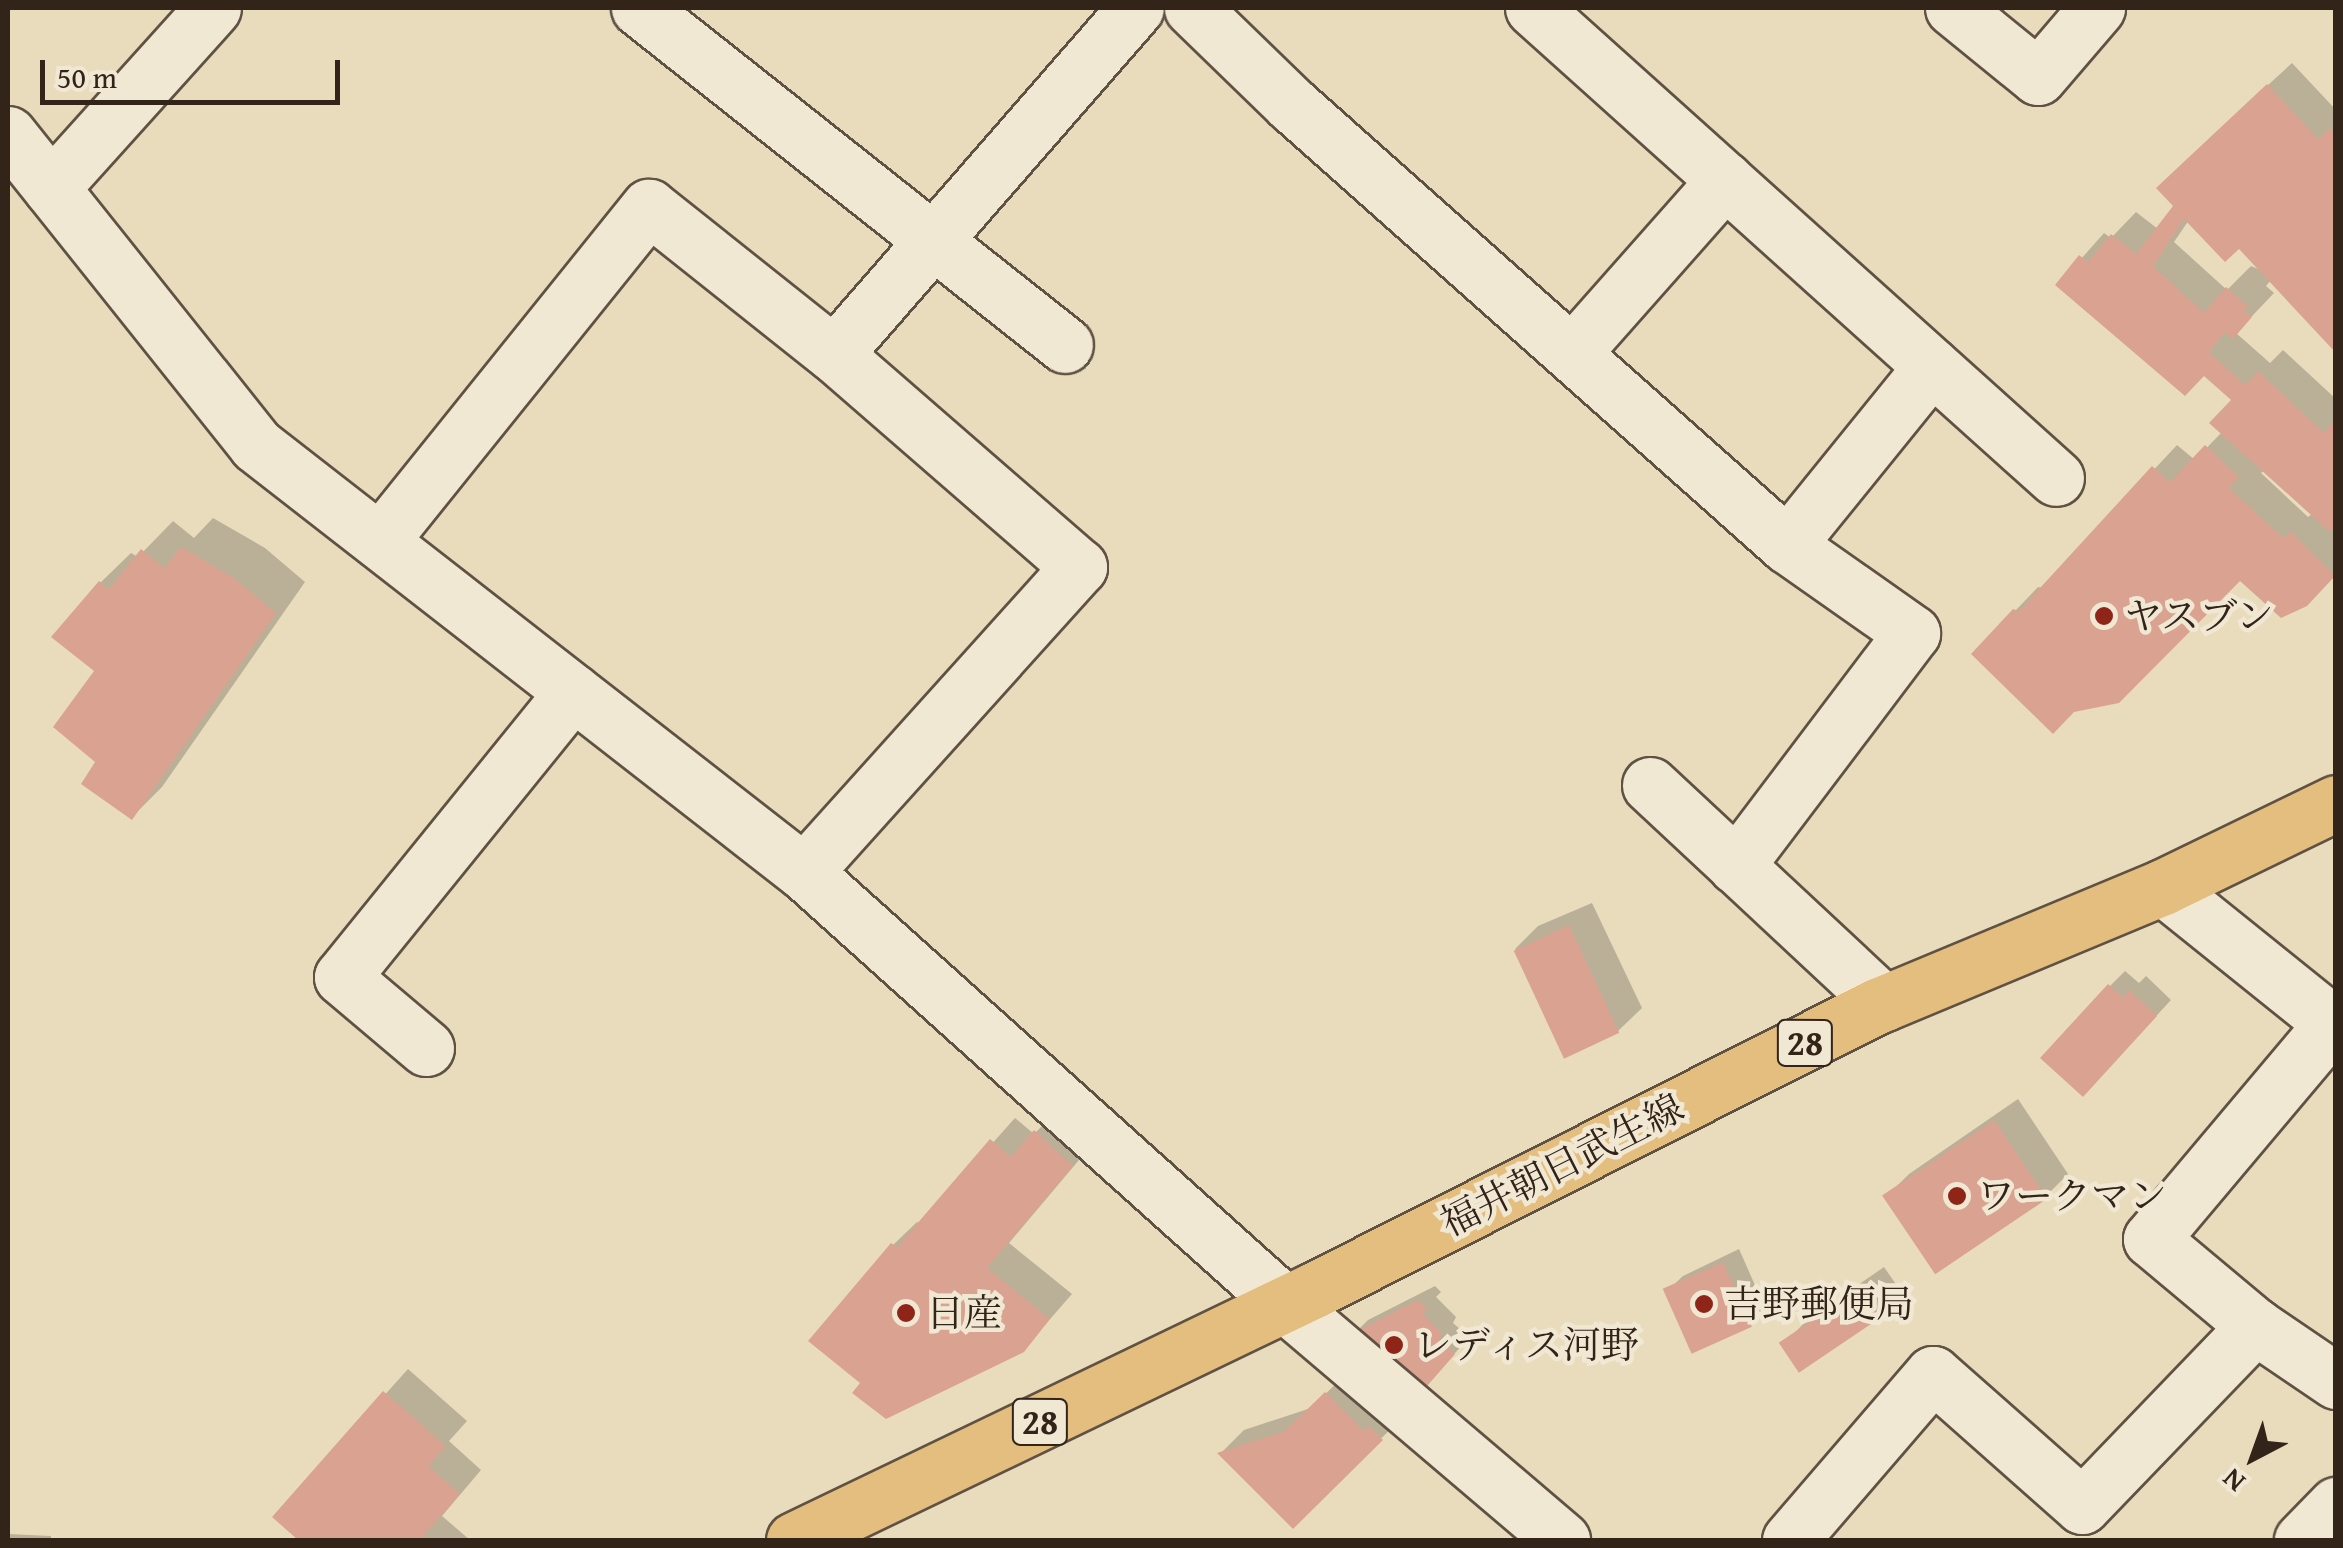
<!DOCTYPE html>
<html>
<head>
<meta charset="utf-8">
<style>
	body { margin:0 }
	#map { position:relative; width:2343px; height:1548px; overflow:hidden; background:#e9dcbd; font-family:"Gentium Book Plus","Noto Serif JP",serif }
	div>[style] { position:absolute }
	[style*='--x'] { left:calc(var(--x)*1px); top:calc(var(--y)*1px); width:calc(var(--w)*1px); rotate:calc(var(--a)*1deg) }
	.shadow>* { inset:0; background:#0003 }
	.building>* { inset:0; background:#daa290; transform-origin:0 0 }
	.roads { filter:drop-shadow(2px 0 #605243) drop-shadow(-2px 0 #605243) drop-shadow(0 2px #605243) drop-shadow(0 -2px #605243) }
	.minor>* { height:55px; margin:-27.5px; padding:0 27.5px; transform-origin:27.5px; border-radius:27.5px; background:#f1e8d4 }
	.major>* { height:55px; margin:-27.5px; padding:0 27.5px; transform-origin:27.5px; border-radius:27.5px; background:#e4be7e }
	.dots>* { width:28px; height:28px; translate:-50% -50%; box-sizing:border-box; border:5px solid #f1e8d4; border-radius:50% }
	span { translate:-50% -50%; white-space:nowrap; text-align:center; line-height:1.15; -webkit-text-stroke:9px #f1e8d4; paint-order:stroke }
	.shield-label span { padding:2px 8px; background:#f1e8d4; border:2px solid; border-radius:8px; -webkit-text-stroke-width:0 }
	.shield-label { font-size:35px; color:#33241a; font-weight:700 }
	.poi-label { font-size:38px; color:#33241a }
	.left { translate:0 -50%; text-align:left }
	.street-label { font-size:38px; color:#33241a }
	.frame { position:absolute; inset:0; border:10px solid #33241a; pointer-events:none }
	.north { position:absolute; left:2203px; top:1408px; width:100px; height:100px; -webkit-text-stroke:8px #f1e8d4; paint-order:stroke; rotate:221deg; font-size:28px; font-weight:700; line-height:40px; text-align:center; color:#33241a }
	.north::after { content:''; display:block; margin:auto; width:35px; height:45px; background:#33241a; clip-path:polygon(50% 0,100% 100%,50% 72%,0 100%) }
	.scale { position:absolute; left:40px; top:60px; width:300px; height:45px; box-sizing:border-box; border:5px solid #33241a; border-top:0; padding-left:12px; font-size:30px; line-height:35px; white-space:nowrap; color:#33241a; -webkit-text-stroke:8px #f1e8d4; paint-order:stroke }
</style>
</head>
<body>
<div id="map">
	<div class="shadow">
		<i style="clip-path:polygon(evenodd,2292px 63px,2336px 110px,2336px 349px,2271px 280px,2266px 286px,2274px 293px,2236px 333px,2270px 363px,2283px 350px,2336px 399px,2336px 574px,2305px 604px,2240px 578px,2118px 701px,2015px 611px,2038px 587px,2043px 588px,2177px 445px,2195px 460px,2222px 432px,2235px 399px,2205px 373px,2058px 285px,2104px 233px,2111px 238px,2136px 212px,2158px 229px,2176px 206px,2182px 164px,2292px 63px,2189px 220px,2239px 246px,2263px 271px,2251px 266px,2227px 290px,2174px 242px,2189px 220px,2292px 63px,2265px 470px,2313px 513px,2308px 517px,2261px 473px,2265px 470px)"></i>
		<i style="clip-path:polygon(213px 518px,265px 548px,305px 582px,162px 787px,132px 817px,98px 761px,100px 583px,131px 553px,138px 557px,173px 521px,194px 538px)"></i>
		<i style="clip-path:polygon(1592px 903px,1642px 1008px,1618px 1031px,1515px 949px,1538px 926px)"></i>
		<i style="clip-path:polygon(2125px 971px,2139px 983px,2146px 976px,2171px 1000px,2099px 1078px,2110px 986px)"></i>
		<i style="clip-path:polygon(2018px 1099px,2068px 1174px,2045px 1197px,1886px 1197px,1909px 1174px)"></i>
		<i style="clip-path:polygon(1059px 1109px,1095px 1141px,1009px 1243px,1072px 1294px,1023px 1350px,863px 1383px,893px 1245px,917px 1222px,920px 1224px,1015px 1118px,1034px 1134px)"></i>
		<i style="clip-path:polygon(1739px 1249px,1766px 1310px,1750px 1325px,1667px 1291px,1683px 1276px)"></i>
		<i style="clip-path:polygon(1884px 1267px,1902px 1293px,1878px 1317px,1783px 1345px,1806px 1321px)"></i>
		<i style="clip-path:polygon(1435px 1286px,1441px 1292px,1436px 1297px,1456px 1317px,1453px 1323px,1469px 1337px,1436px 1375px,1353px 1335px,1368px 1320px)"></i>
		<i style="clip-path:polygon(408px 1369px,467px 1421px,449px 1441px,481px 1470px,442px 1516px,470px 1540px,302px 1540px,275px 1517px)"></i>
		<i style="clip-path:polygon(1350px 1370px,1405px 1415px,1293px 1525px,1221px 1453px,1244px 1430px,1311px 1408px)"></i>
		<i style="clip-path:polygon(8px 1534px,51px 1536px,51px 1540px,8px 1540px)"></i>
	</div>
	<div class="building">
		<i style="clip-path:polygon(2267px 84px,2318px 139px,2329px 128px,2336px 135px,2336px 353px,2239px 249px,2225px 262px,2184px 219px,2153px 266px,2204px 313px,2226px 287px,2248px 306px,2244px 311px,2252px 317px,2233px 339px,2225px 332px,2209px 352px,2245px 385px,2258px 371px,2324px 433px,2336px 419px,2336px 527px,2330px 532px,2209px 423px,2231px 400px,2204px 376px,2185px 396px,2055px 285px,2079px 255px,2088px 262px,2111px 234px,2136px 254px,2173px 206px,2156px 188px)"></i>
		<i style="clip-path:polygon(2205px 445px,2239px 477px,2229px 488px,2283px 538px,2291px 531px,2335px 576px,2307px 606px,2281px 618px,2240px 581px,2119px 703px,2074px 712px,2053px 734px,1971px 654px,2013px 609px,2019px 611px,2152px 466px,2170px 482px)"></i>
		<i style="clip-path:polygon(181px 547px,234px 578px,276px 613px,132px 820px,81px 784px,95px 762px,53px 727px,94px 671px,51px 637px,99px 581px,109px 589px,141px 549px,164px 568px)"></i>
		<i style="left:1569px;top:925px;width:119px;height:61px;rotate:65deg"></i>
		<i style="clip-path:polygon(2108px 984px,2123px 998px,2129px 990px,2157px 1016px,2083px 1097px,2040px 1058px)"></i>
		<i style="left:1994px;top:1120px;width:95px;height:135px;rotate:56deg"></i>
		<i style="clip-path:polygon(1034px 1130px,1073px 1166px,987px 1268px,1050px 1319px,1024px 1352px,886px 1419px,852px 1393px,860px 1383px,808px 1341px,891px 1243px,897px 1247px,990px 1139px,1011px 1157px)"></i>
		<i style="left:1723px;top:1262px;width:71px;height:66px;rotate:66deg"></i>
		<i style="left:1860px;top:1288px;width:36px;height:98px;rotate:56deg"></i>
		<i style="clip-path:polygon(1418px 1300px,1427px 1309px,1423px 1314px,1442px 1333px,1439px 1339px,1455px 1354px,1421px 1393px,1349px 1335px)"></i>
		<i style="clip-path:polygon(383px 1391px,446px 1446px,428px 1466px,460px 1494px,420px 1540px,298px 1540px,272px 1517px)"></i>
		<i style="clip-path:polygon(1325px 1392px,1364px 1431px,1369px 1426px,1383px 1440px,1293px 1529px,1217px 1453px,1285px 1431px)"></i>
	</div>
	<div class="roads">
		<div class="minor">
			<i style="--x:639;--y:8;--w:543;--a:38.35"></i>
			<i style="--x:1192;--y:8;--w:138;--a:44.1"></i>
			<i style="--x:1291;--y:104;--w:664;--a:41.64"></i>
			<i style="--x:1787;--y:545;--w:153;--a:35.1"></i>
			<i style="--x:1912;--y:633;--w:292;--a:127.1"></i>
			<i style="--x:1533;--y:8;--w:703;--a:41.94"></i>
			<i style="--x:1953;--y:8;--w:109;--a:39.1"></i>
			<i style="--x:2038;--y:77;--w:91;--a:-49.5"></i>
			<i style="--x:8;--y:134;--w:398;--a:51.4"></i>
			<i style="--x:256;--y:445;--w:695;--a:37.93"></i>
			<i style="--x:804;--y:872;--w:647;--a:41.93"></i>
			<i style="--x:1285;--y:1304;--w:364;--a:40.4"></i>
			<i style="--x:51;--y:188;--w:242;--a:-48"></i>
			<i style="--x:1572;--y:353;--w:231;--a:-48.5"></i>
			<i style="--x:380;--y:541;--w:429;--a:-51.2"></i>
			<i style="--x:649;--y:207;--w:236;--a:38.5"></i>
			<i style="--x:1787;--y:545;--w:230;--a:-51"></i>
			<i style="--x:1650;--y:785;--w:320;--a:43"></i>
			<i style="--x:804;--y:872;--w:411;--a:-48"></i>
			<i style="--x:1079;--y:567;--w:325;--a:-139"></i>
			<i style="--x:834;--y:354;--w:459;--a:-48.9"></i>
			<i style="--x:2163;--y:887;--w:222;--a:38.8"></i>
			<i style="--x:2332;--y:1024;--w:281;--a:130.1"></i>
			<i style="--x:2151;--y:1239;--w:136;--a:39.9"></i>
			<i style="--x:2255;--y:1326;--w:98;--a:34.2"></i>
			<i style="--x:426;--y:1048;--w:110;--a:-139.8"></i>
			<i style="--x:342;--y:977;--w:367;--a:-51"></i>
			<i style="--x:1790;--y:1540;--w:219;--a:-49.3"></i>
			<i style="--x:1933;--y:1374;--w:199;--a:41.5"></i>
			<i style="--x:2082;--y:1506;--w:250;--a:-46.1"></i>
			<i style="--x:2302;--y:1540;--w:49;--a:-45.8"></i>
		</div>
		<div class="major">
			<i style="--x:794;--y:1540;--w:577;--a:-25.68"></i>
			<i style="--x:1314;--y:1290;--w:631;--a:-26.77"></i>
			<i style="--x:1877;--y:1006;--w:310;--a:-22.6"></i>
			<i style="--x:2163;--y:887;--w:192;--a:-25.9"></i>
		</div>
	</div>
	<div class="dots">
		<i style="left:2104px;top:616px;background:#8f2418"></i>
		<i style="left:1957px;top:1196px;background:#8f2418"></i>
		<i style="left:1704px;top:1304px;background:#8f2418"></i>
		<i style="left:906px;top:1313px;background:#8f2418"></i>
		<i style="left:1394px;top:1345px;background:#8f2418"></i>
	</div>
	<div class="shield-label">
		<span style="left:1805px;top:1043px">28</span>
		<span style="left:1040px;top:1422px">28</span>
	</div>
	<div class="poi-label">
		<span class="left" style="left:2124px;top:616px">ヤスブン</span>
		<span class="left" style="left:1977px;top:1196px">ワークマン</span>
		<span class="left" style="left:1724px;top:1304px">吉野郵便局</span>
		<span class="left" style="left:926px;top:1313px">日産</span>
		<span class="left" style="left:1414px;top:1345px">レディス河野</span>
	</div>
	<div class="street-label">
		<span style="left:1562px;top:1165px;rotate:-27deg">福井朝日武生線</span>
	</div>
	<div class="frame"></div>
	<div class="north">N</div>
	<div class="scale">50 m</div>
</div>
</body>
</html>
